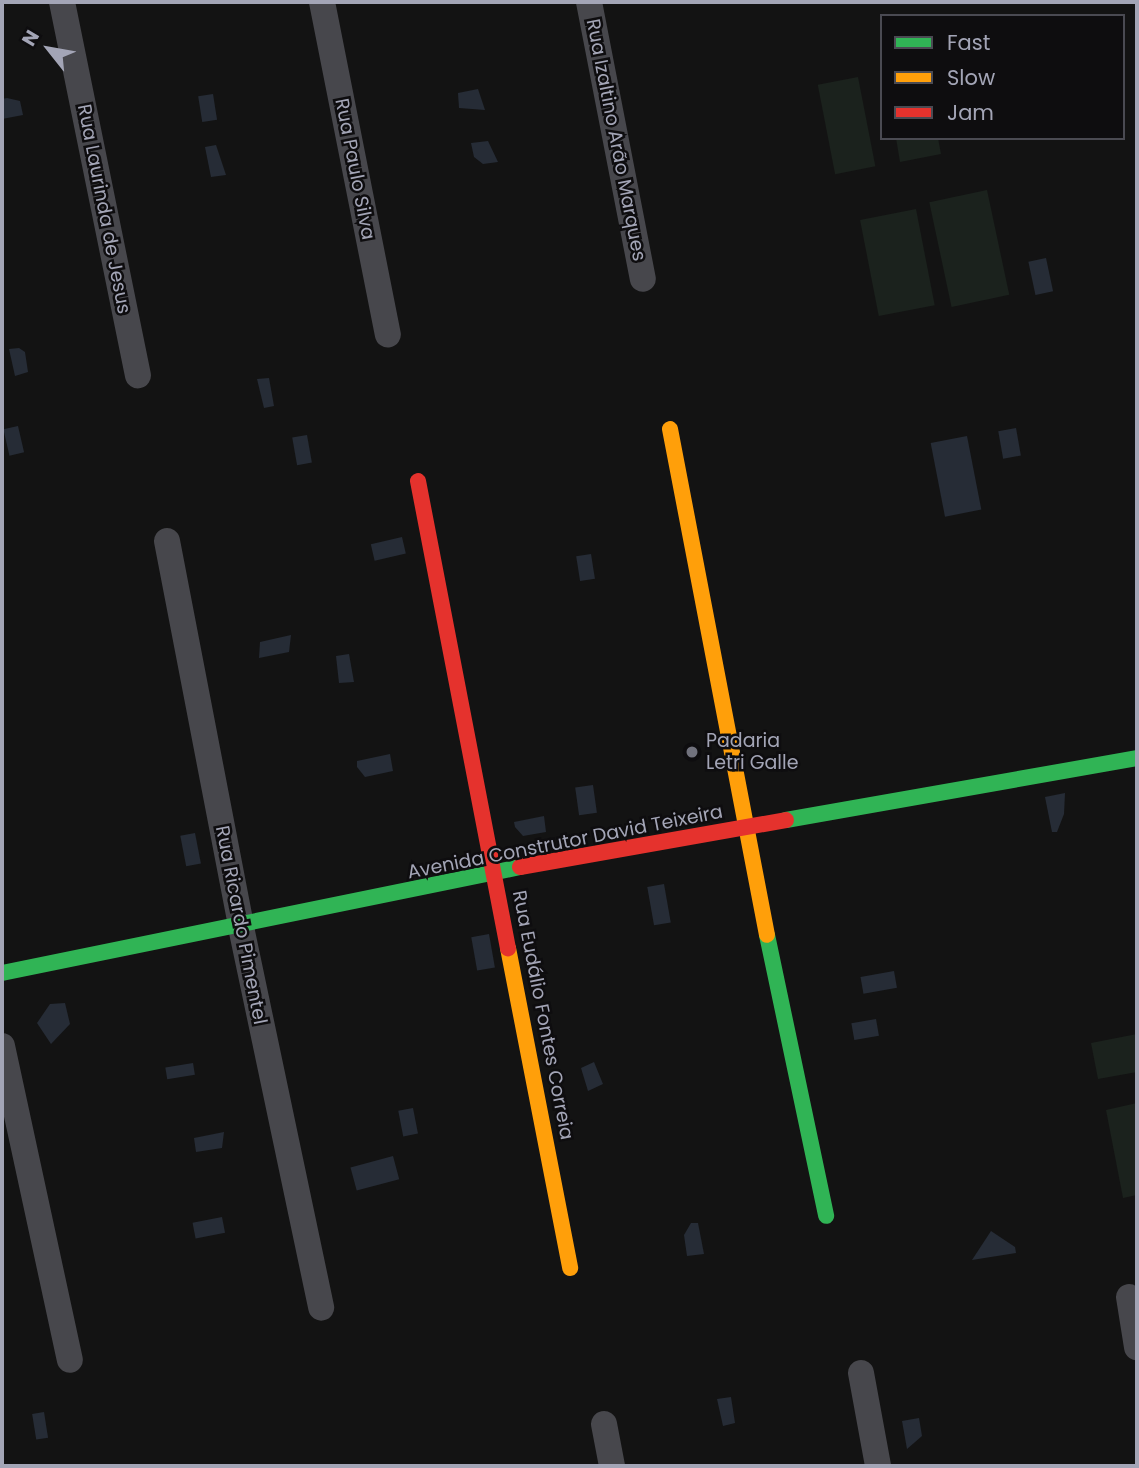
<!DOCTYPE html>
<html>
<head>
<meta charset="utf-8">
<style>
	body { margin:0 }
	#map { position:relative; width:1139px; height:1468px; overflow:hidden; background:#131313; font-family:Poppins,sans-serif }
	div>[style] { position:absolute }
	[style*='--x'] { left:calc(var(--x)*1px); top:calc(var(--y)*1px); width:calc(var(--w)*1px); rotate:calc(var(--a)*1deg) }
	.green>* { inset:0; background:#1b221d; transform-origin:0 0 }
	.water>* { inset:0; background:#262c36; transform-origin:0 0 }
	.street>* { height:26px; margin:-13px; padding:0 13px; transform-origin:13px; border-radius:13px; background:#47474c }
	.fast>* { height:16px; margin:-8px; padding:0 8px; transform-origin:8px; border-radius:8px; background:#30b455 }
	.slow>* { height:16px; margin:-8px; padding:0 8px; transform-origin:8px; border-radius:8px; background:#ff9f0a }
	.jam>* { height:16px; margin:-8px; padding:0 8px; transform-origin:8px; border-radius:8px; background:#e5322d }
	.dots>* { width:19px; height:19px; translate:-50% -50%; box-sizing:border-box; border:4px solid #0e0d0f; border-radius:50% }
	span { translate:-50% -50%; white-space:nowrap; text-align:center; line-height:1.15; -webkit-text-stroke:5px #0e0d0f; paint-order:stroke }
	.street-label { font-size:19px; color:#a3a5b6 }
	.poi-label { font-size:19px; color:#a3a5b6 }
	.left { translate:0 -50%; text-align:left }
	.frame { position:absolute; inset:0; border:4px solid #a3a5b6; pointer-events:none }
	.legend { position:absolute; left:880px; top:14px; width:245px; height:126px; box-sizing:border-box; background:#0e0d0f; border:2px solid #4a4a52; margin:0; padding:9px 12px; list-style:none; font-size:21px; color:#a3a5b6 }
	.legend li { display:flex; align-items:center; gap:14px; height:35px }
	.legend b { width:35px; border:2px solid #4a4a52 }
	.north { position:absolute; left:14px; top:14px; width:70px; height:70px; -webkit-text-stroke:5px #0e0d0f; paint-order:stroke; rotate:301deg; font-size:19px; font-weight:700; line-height:28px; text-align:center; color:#a3a5b6 }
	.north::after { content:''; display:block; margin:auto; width:24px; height:32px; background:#a3a5b6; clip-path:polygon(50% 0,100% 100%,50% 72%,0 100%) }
</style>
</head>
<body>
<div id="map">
	<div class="green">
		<i style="left:858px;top:77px;width:91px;height:41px;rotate:79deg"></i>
		<i style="clip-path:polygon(896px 138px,938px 138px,941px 154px,900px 162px)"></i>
		<i style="left:987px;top:190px;width:107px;height:59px;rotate:78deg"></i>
		<i style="left:916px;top:209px;width:98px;height:57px;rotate:79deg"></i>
		<i style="clip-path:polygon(1137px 1034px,1137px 1072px,1098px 1079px,1091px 1043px)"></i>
		<i style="clip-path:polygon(1137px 1103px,1137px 1195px,1123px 1198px,1106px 1110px)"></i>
	</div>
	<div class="water">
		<i style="clip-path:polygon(478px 89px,485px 110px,459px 108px,458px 93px)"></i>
		<i style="left:213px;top:94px;width:26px;height:15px;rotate:81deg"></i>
		<i style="clip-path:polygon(7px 98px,20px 101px,23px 115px,2px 119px,2px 99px)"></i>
		<i style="clip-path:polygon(488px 141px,498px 162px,483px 164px,474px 157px,471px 143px)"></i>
		<i style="clip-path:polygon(216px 145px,226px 175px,211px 177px,205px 147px)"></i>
		<i style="left:1046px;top:258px;width:34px;height:18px;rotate:78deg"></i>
		<i style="clip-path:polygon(19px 348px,25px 352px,28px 372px,15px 376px,9px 349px)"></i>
		<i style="clip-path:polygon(269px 378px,274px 406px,264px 408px,257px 379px)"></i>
		<i style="left:18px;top:426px;width:27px;height:15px;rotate:77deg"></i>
		<i style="left:1016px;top:428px;width:28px;height:18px;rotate:80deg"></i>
		<i style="left:307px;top:435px;width:28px;height:15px;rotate:80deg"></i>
		<i style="left:967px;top:436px;width:75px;height:37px;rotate:79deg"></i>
		<i style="left:402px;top:537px;width:17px;height:32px;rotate:77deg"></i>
		<i style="left:591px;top:554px;width:25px;height:15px;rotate:81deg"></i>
		<i style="clip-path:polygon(291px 635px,289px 652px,259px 658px,260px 642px)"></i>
		<i style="clip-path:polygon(349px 654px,354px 682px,339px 683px,336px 656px)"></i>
		<i style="clip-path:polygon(390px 754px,393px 771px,365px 777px,357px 767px,357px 761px)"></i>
		<i style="left:593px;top:785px;width:28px;height:18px;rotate:82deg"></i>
		<i style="clip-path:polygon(1065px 793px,1064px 814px,1057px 832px,1052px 832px,1045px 797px)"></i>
		<i style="clip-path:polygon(544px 816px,546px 832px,523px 836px,515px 827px,514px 822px)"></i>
		<i style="left:195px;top:833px;width:31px;height:15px;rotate:79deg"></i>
		<i style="left:664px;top:884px;width:39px;height:17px;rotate:80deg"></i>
		<i style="left:489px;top:934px;width:34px;height:18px;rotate:80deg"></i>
		<i style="left:894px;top:971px;width:17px;height:34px;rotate:80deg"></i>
		<i style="clip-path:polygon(65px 1003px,70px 1024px,51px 1044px,37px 1023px,50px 1004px)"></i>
		<i style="left:876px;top:1019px;width:17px;height:25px;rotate:80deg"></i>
		<i style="clip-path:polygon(594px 1062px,603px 1084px,588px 1091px,581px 1068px)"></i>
		<i style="left:193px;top:1063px;width:12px;height:28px;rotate:81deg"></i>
		<i style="left:413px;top:1108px;width:26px;height:15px;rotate:79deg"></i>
		<i style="clip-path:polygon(224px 1132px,222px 1148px,196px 1152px,194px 1138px)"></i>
		<i style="left:393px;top:1156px;width:24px;height:44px;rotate:75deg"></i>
		<i style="left:222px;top:1217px;width:16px;height:30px;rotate:79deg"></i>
		<i style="clip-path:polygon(691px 1223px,698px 1223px,704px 1254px,687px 1256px,684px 1235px)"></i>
		<i style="clip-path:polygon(991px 1231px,1015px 1247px,1016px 1253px,972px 1260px)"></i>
		<i style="clip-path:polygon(731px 1397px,735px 1423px,723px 1426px,717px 1399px)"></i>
		<i style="left:44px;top:1412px;width:26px;height:12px;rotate:81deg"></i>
		<i style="clip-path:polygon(919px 1418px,922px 1436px,907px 1449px,902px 1421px)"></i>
	</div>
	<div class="street">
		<i style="--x:62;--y:2;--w:381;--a:78.5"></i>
		<i style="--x:322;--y:2;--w:339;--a:78.8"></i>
		<i style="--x:589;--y:2;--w:282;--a:79"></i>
		<i style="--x:167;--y:541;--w:393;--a:79.1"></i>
		<i style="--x:241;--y:927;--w:389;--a:78.1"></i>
		<i style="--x:2;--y:1046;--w:321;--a:77.8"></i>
		<i style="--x:1129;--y:1297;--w:51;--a:80.9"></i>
		<i style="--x:861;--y:1373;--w:95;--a:79.6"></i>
		<i style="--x:604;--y:1424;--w:43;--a:79.2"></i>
	</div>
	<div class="fast">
		<i style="--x:786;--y:820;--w:356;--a:-10"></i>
		<i style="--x:767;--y:935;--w:287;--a:78.1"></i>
		<i style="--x:2;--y:973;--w:529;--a:-11.56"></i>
	</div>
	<div class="slow">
		<i style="--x:670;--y:429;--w:515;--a:79.15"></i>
		<i style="--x:508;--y:948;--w:326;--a:79"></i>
	</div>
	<div class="jam">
		<i style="--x:418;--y:481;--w:476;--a:79.1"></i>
		<i style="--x:520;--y:867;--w:270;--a:-10"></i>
	</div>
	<div class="dots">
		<i style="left:692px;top:752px;background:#71727d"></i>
	</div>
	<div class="street-label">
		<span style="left:616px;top:140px;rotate:79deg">Rua Izaltino Arão Marques</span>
		<span style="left:355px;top:169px;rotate:79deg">Rua Paulo Silva</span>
		<span style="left:104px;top:209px;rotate:79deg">Rua Laurinda de Jesus</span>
		<span style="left:565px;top:842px;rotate:-11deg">Avenida Construtor David Teixeira</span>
		<span style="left:241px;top:925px;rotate:79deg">Rua Ricardo Pimentel</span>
		<span style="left:543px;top:1015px;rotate:79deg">Rua Eudálio Fontes Correia</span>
	</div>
	<div class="poi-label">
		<span class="left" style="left:706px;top:752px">Padaria<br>Letri Galle</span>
	</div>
	<div class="frame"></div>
	<ul class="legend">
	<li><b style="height:9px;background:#30b455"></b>Fast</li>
	<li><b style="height:9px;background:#ff9f0a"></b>Slow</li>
	<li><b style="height:9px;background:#e5322d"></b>Jam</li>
	</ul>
	<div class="north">N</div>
</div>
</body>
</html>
